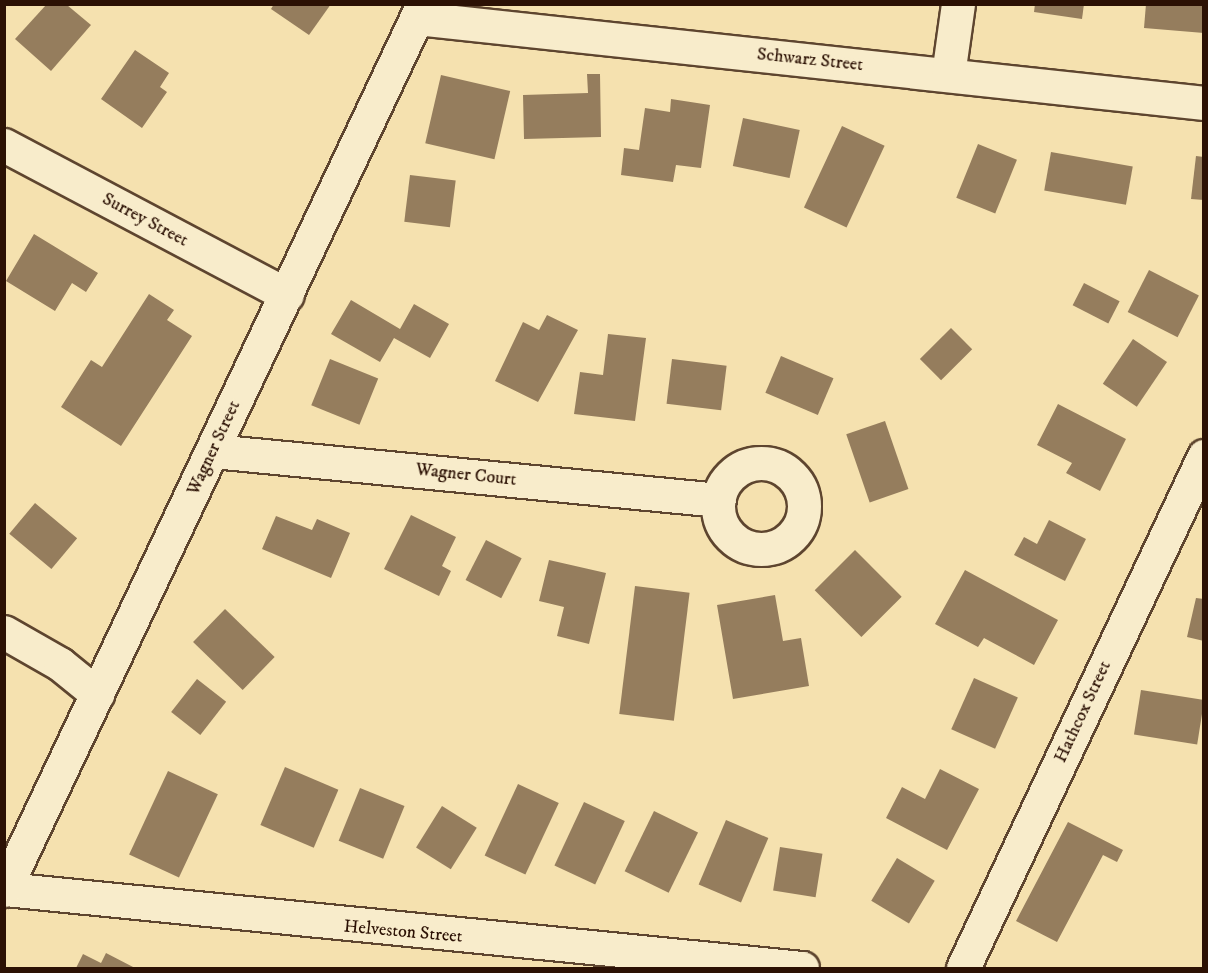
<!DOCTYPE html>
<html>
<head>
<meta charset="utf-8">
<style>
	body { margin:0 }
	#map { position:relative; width:1208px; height:973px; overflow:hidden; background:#f5e1af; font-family:"IM FELL DW Pica",serif }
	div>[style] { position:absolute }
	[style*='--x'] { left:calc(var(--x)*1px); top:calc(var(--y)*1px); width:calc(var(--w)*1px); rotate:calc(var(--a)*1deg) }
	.building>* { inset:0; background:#957d5d; transform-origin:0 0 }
	.roads { filter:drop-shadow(2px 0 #5e452f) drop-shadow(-2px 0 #5e452f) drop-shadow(0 2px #5e452f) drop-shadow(0 -2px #5e452f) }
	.minor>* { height:33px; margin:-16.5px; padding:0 16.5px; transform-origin:16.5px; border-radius:16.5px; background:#f8eccb }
	.minor>.ring { margin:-16.5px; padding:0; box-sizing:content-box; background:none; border:33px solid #f8eccb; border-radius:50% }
	span { translate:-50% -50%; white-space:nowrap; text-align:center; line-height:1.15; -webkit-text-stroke:5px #f8eccb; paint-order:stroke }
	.street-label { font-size:18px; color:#2c1104 }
	.frame { position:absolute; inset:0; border:6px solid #2c1104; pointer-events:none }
</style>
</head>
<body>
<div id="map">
	<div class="building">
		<i style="clip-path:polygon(274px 4px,331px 4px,309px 35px,271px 9px)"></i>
		<i style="clip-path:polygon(1035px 4px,1084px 4px,1082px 19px,1034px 12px)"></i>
		<i style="clip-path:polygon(1146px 4px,1204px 4px,1204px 33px,1144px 28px)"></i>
		<i style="clip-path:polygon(46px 5px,67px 5px,91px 25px,51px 71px,15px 39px)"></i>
		<i style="clip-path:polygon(135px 50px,169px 73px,160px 87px,167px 92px,142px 128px,101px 99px)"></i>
		<i style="clip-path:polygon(587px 74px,600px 74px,601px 137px,524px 139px,523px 95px,588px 93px)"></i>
		<i style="left:441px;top:75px;width:71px;height:70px;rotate:13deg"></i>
		<i style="clip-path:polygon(671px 99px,710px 105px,701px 168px,676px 165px,673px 182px,621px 175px,624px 148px,639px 150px,645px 108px,670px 112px)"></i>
		<i style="left:743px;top:118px;width:58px;height:49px;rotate:12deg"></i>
		<i style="left:842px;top:126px;width:47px;height:90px;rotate:25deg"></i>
		<i style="left:978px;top:144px;width:42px;height:58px;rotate:22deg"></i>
		<i style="left:1051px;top:152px;width:83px;height:39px;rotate:10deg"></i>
		<i style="clip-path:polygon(1196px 156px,1204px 157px,1204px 200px,1191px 199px)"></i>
		<i style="left:410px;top:175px;width:46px;height:47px;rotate:7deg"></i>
		<i style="clip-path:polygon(34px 234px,98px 273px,86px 292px,72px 283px,55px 311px,6px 281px)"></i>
		<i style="left:1149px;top:270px;width:56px;height:47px;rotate:27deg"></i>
		<i style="left:1084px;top:283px;width:40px;height:25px;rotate:27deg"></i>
		<i style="clip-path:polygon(149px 294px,174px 310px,167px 320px,192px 336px,121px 446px,61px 407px,91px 360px,102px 367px)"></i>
		<i style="clip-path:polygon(351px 300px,400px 329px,414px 304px,449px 324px,430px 358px,394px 338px,380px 362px,331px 334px)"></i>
		<i style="clip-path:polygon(547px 315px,578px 330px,538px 402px,495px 381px,523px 322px,539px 330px)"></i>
		<i style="left:951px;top:328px;width:30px;height:44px;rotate:45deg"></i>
		<i style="clip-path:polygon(608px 334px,646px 338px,635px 421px,574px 414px,580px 372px,603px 375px)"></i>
		<i style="left:1133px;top:339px;width:41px;height:54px;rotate:34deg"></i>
		<i style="left:781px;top:356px;width:57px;height:40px;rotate:23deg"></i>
		<i style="left:330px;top:359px;width:52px;height:50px;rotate:22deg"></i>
		<i style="left:672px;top:359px;width:55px;height:45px;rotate:7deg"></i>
		<i style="clip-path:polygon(1058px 404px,1126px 439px,1100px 491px,1066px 473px,1072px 463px,1037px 445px)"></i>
		<i style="left:885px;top:421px;width:72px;height:41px;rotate:71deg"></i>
		<i style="left:35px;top:503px;width:55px;height:40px;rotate:40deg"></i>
		<i style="clip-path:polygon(411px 515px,456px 537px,442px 566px,451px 571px,439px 596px,384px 569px)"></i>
		<i style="clip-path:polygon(276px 516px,312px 530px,317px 519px,350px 533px,331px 578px,262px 549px)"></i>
		<i style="clip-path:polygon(1049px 520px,1086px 539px,1065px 581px,1014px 555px,1024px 537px,1037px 544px)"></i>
		<i style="left:486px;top:540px;width:40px;height:45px;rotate:27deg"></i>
		<i style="left:855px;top:550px;width:66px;height:57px;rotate:45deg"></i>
		<i style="clip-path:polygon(549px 560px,606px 573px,589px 644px,557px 636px,564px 607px,539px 601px)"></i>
		<i style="clip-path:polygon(965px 570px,1058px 620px,1034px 665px,984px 638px,978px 647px,935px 624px)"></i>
		<i style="left:635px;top:586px;width:55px;height:129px;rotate:7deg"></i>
		<i style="clip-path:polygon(775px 595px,783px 641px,801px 638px,809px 686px,733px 699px,717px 605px)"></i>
		<i style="clip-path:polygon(1196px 598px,1204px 599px,1204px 641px,1187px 637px)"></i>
		<i style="left:225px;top:609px;width:69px;height:46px;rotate:44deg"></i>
		<i style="left:974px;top:678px;width:48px;height:56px;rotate:24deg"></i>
		<i style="left:197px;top:679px;width:37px;height:42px;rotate:38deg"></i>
		<i style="left:1141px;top:690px;width:64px;height:45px;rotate:9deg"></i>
		<i style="left:285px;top:767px;width:58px;height:63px;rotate:23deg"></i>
		<i style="clip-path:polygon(940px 769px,979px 789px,947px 850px,886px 818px,902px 787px,925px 799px)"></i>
		<i style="left:168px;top:771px;width:55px;height:92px;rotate:25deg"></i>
		<i style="left:518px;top:784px;width:45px;height:79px;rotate:25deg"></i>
		<i style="left:360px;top:788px;width:48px;height:57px;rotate:22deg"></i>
		<i style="left:584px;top:802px;width:45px;height:70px;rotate:25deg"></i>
		<i style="left:442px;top:806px;width:41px;height:49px;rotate:32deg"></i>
		<i style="left:654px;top:811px;width:49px;height:67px;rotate:26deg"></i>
		<i style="left:726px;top:820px;width:46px;height:70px;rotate:23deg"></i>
		<i style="clip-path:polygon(1068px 822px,1123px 850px,1117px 862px,1103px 855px,1057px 942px,1016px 921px)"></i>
		<i style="left:780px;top:847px;width:43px;height:44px;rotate:9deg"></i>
		<i style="left:897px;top:858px;width:44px;height:50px;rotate:31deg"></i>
		<i style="clip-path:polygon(106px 953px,135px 968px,76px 968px,83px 954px,101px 963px)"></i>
	</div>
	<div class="roads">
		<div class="minor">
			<i style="--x:417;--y:18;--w:792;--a:6.16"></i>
			<i style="--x:948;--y:75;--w:72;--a:-82"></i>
			<i style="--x:4;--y:145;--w:320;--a:27.9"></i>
			<i style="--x:213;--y:451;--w:508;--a:5.53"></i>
			<i class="ring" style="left:718px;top:463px;width:53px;height:53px"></i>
			<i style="--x:4;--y:632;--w:64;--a:29.7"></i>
			<i style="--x:60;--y:664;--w:48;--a:39"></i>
			<i style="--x:5;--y:889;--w:801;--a:5.66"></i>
			<i style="--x:4;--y:890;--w:980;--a:-64.69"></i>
			<i style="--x:963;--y:968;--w:566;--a:-64.79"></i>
		</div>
	</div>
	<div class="street-label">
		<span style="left:810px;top:60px;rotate:6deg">Schwarz Street</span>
		<span style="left:145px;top:220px;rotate:28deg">Surrey Street</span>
		<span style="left:214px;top:448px;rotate:-65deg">Wagner Street</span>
		<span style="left:466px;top:475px;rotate:6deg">Wagner Court</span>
		<span style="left:1083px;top:712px;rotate:-65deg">Hathcox Street</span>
		<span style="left:403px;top:932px;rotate:5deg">Helveston Street</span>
	</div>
	<div class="frame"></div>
</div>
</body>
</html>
